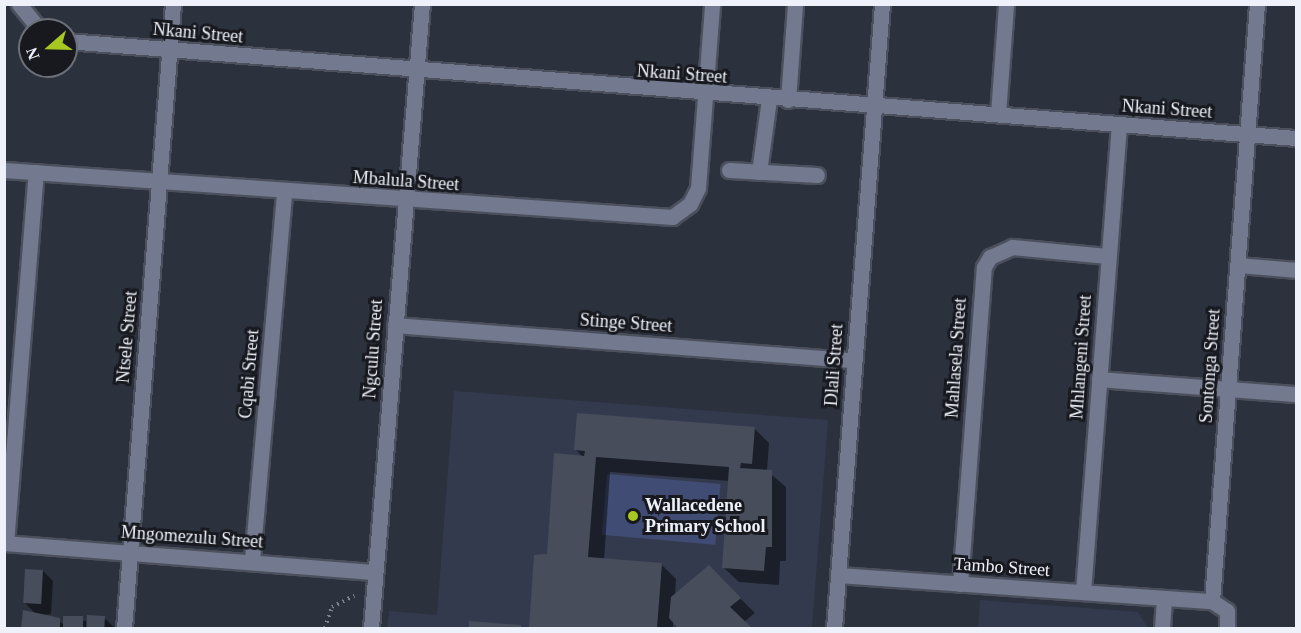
<!DOCTYPE html>
<html>
<head>
<meta charset="utf-8">
<style>
	body { margin:0 }
	#map { position:relative; width:1301px; height:633px; overflow:hidden; background:#2c313e; font-family:"Times New Roman",serif }
	div>[style] { position:absolute }
	[style*='--x'] { left:calc(var(--x)*1px); top:calc(var(--y)*1px); width:calc(var(--w)*1px); rotate:calc(var(--a)*1deg) }
	.built>* { inset:0; background:#343a4e }
	.green>* { inset:0; background:#414c74; transform-origin:0 0 }
	.shadow>* { inset:0; background:#0007 }
	.building>* { inset:0; background:#484d5c; transform-origin:0 0 }
	.path>* { height:4px; margin-top:-2px; transform-origin:0; background:repeating-linear-gradient(90deg,#818591 0 1.5px,transparent 0 6px) }
	.roads { filter:drop-shadow(2px 0 #4b505c) drop-shadow(-2px 0 #4b505c) drop-shadow(0 2px #4b505c) drop-shadow(0 -2px #4b505c) }
	.minor>* { height:15px; margin:-7.5px; padding:0 7.5px; transform-origin:7.5px; border-radius:7.5px; background:#737a8f }
	.dots>* { width:16px; height:16px; translate:-50% -50%; box-sizing:border-box; border:3px solid #17191f; border-radius:50% }
	span { translate:-50% -50%; white-space:nowrap; text-align:center; line-height:1.15; -webkit-text-stroke:6px #17191f; paint-order:stroke }
	.street-label { font-size:18px; color:#eef1fa }
	.poi-label { font-size:18px; color:#eef1fa; font-weight:700 }
	.left { translate:0 -50%; text-align:left }
	.frame { position:absolute; inset:0; border:6px solid #eef1fa; pointer-events:none }
	.north { position:absolute; left:18px; top:18px; width:60px; height:60px; box-sizing:border-box; background:#17191f; border:2px solid #6d6f77; border-radius:50%; rotate:250deg; font-size:16px; font-weight:700; line-height:24px; text-align:center; color:#eef1fa }
	.north::after { content:''; display:block; margin:auto; width:21px; height:27px; background:#a6c821; clip-path:polygon(50% 0,100% 100%,50% 72%,0 100%) }
</style>
</head>
<body>
<div id="map">
	<div class="built">
		<i style="clip-path:polygon(454px 391px,828px 420px,812px 628px,387px 628px,389px 611px,437px 615px)"></i>
		<i style="clip-path:polygon(980px 600px,1138px 612px,1148px 628px,978px 628px)"></i>
	</div>
	<div class="green">
		<i style="left:607px;top:474px;width:114px;height:61px;rotate:5deg"></i>
	</div>
	<div class="shadow">
		<i style="clip-path:polygon(754px 428px,769px 443px,767px 471px,786px 487px,786px 561px,780px 561px,779px 585px,739px 582px,723px 567px,730px 481px,610px 472px,604px 560px,661px 564px,676px 579px,675px 595px,708px 567px,755px 613px,744px 622px,750px 628px,680px 628px,673px 621px,673px 628px,530px 628px,535px 557px,548px 555px,583px 457px,575px 449px)"></i>
		<i style="clip-path:polygon(43px 571px,53px 581px,51px 614px,38px 615px,64px 624px,104px 618px,115px 628px,23px 628px,24px 612px,37px 615px,25px 603px)"></i>
		<i style="clip-path:polygon(471px 623px,521px 627px,522px 628px,470px 628px)"></i>
	</div>
	<div class="building">
		<i style="clip-path:polygon(577px 413px,755px 427px,752px 464px,741px 463px,740px 468px,772px 470px,772px 547px,766px 547px,764px 571px,722px 568px,729px 467px,596px 457px,588px 557px,662px 563px,657px 628px,529px 628px,534px 555px,547px 554px,554px 453px,584px 456px,585px 451px,574px 450px)"></i>
		<i style="clip-path:polygon(709px 565px,741px 598px,730px 607px,752px 628px,678px 628px,669px 618px,671px 597px)"></i>
		<i style="left:25px;top:569px;width:18px;height:34px;rotate:3deg"></i>
		<i style="clip-path:polygon(23px 610px,60px 618px,60px 628px,21px 628px)"></i>
		<i style="left:87px;top:615px;width:18px;height:13px;rotate:3deg"></i>
		<i style="left:63px;top:616px;width:20px;height:12px"></i>
		<i style="clip-path:polygon(469px 621px,521px 625px,521px 628px,469px 628px)"></i>
	</div>
	<div class="path">
		<i style="--x:325;--y:628;--w:22;--a:-72"></i>
		<i style="--x:332;--y:607;--w:25;--a:-27"></i>
	</div>
	<div class="roads">
		<div class="minor">
			<i style="--x:19;--y:4;--w:33;--a:51"></i>
			<i style="--x:66;--y:41;--w:1234;--a:4.51"></i>
			<i style="--x:788;--y:100;--w:96;--a:-85.8"></i>
			<i style="--x:998;--y:114;--w:110;--a:-85.8"></i>
			<i style="--x:4;--y:170;--w:670;--a:4.02"></i>
			<i style="--x:672;--y:217;--w:22;--a:-36"></i>
			<i style="--x:690;--y:204;--w:18;--a:-63"></i>
			<i style="--x:698;--y:188;--w:185;--a:-85.6"></i>
			<i style="--x:729;--y:170;--w:88;--a:3.3"></i>
			<i style="--x:759;--y:172;--w:74;--a:-82.2"></i>
			<i style="--x:1238;--y:265;--w:58;--a:4.9"></i>
			<i style="--x:395;--y:325;--w:460;--a:4.4"></i>
			<i style="--x:1099;--y:379;--w:198;--a:4.4"></i>
			<i style="--x:4;--y:543;--w:372;--a:4.5"></i>
			<i style="--x:6;--y:543;--w:372;--a:-85.4"></i>
			<i style="--x:252;--y:560;--w:369;--a:-85"></i>
			<i style="--x:838;--y:575;--w:375;--a:4"></i>
			<i style="--x:1212;--y:601;--w:18;--a:34"></i>
			<i style="--x:1227;--y:611;--w:17;--a:90"></i>
			<i style="--x:960;--y:584;--w:318;--a:-85.7"></i>
			<i style="--x:984;--y:267;--w:12;--a:-59"></i>
			<i style="--x:990;--y:257;--w:24;--a:-24"></i>
			<i style="--x:1012;--y:247;--w:96;--a:5.4"></i>
			<i style="--x:1083;--y:592;--w:469;--a:-85.6"></i>
			<i style="--x:1212;--y:601;--w:599;--a:-85.69"></i>
			<i style="--x:124;--y:628;--w:626;--a:-85.51"></i>
			<i style="--x:371;--y:628;--w:626;--a:-85.33"></i>
			<i style="--x:834;--y:628;--w:626;--a:-85.6"></i>
			<i style="--x:1162;--y:628;--w:30;--a:-86"></i>
		</div>
	</div>
	<div class="dots">
		<i style="left:633px;top:516px;background:#a6c821"></i>
	</div>
	<div class="street-label">
		<span style="left:198px;top:33px;rotate:5deg">Nkani Street</span>
		<span style="left:682px;top:74px;rotate:4deg">Nkani Street</span>
		<span style="left:1167px;top:109px;rotate:4deg">Nkani Street</span>
		<span style="left:406px;top:181px;rotate:4deg">Mbalula Street</span>
		<span style="left:626px;top:323px;rotate:4deg">Stinge Street</span>
		<span style="left:127px;top:337px;rotate:-85deg">Ntsele Street</span>
		<span style="left:373px;top:349px;rotate:-86deg">Ngculu Street</span>
		<span style="left:1081px;top:357px;rotate:-86deg">Mhlangeni Street</span>
		<span style="left:956px;top:358px;rotate:-86deg">Mahlasela Street</span>
		<span style="left:834px;top:365px;rotate:-86deg">Dlali Street</span>
		<span style="left:1210px;top:366px;rotate:-86deg">Sontonga Street</span>
		<span style="left:249px;top:374px;rotate:-85deg">Cqabi Street</span>
		<span style="left:192px;top:537px;rotate:4deg">Mngomezulu Street</span>
		<span style="left:1002px;top:567px;rotate:4deg">Tambo Street</span>
	</div>
	<div class="poi-label">
		<span class="left" style="left:645px;top:516px">Wallacedene<br>Primary School</span>
	</div>
	<div class="frame"></div>
	<div class="north">N</div>
</div>
</body>
</html>
